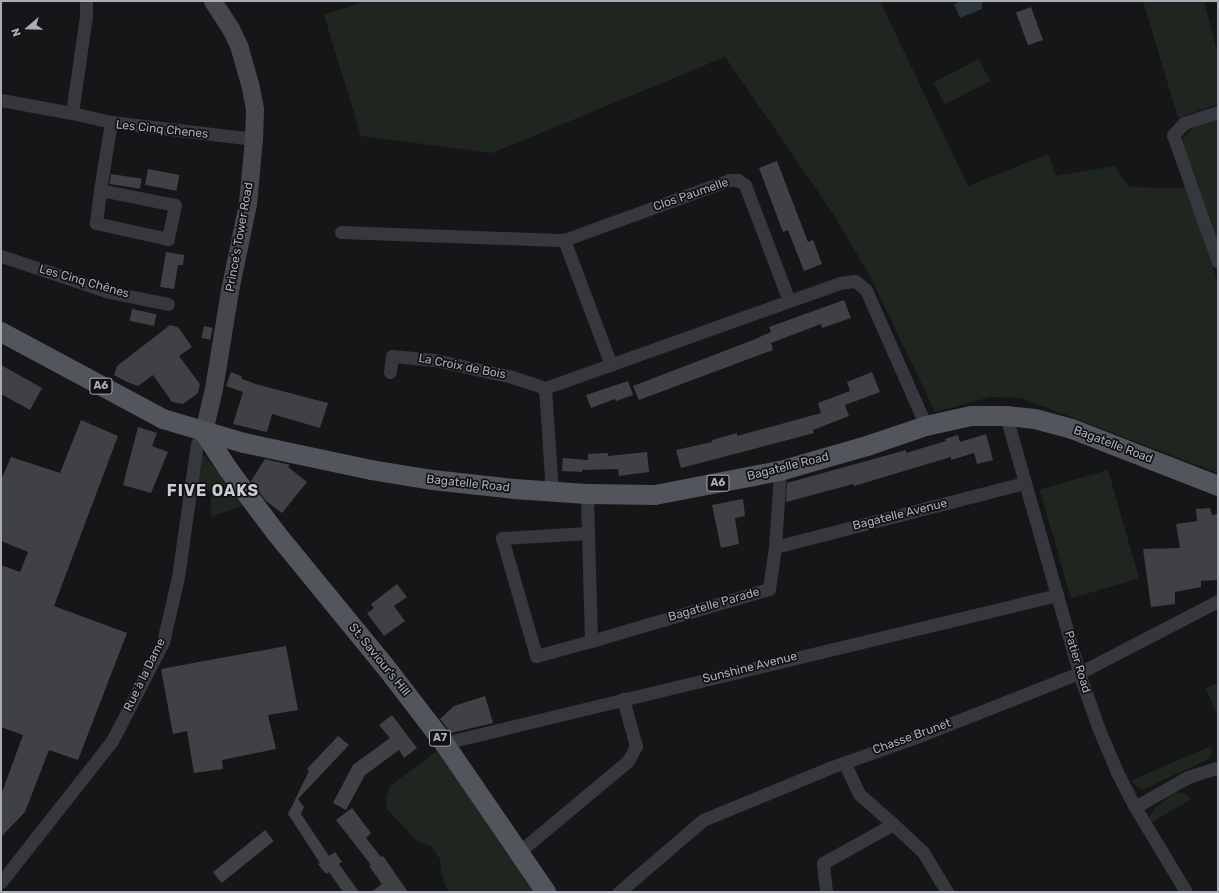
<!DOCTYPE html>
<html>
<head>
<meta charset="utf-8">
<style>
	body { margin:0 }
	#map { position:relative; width:1219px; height:893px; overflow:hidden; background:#161618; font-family:Rubik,sans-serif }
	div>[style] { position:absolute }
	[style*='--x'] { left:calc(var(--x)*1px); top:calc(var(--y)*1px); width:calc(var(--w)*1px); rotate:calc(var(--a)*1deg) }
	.green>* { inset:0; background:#1e261f; transform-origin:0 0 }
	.water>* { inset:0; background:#2c353c }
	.building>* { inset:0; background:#404145; transform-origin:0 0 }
	.street>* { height:13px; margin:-6.5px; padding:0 6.5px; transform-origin:6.5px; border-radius:6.5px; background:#37383d }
	.secondary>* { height:18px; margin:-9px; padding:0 9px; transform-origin:9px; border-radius:9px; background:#45474d }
	.primary>* { height:20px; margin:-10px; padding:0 10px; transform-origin:10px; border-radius:10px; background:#53555c }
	span { translate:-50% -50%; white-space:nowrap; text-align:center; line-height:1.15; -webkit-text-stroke:3.5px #111113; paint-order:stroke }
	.shield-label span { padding:1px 3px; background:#111113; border:1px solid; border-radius:3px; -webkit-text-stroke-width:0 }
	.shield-label { font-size:11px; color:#a8adb8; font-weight:700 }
	.street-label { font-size:12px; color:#a8adb8 }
	.district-label { font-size:16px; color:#c9ccd4; font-weight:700; letter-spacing:1px }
	.frame { position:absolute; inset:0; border:2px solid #a8adb8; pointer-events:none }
	.north { position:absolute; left:8px; top:8px; width:40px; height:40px; -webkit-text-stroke:3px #111113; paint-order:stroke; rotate:250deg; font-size:11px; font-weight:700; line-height:16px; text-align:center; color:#a8adb8 }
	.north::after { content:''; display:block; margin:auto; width:14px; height:18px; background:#a8adb8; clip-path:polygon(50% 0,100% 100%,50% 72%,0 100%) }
</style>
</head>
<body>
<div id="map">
	<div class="green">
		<i style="clip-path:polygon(366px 1px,880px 1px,968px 186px,1048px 154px,1056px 176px,1114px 166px,1130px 187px,1186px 188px,1218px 282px,1218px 473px,1021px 398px,990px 397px,935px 412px,871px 278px,832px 212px,725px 57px,492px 153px,361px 136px,324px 15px)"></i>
		<i style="clip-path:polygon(1143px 1px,1204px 1px,1218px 55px,1218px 104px,1178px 118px)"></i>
		<i style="left:979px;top:59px;width:25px;height:51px;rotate:63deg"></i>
		<i style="clip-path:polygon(1218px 119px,1218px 241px,1182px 140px,1193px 128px)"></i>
		<i style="clip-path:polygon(204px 455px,244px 505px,211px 517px,211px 491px,194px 489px,198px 461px)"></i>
		<i style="left:1108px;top:470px;width:113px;height:71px;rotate:74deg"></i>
		<i style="clip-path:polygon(1218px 683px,1218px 718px,1206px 688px)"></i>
		<i style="clip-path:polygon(1211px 746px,1212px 754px,1205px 761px,1146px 788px,1141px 789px,1130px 781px)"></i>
		<i style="clip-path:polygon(437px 751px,534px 887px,533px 892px,448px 892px,441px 873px,440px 859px,431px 846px,417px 841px,387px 809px,386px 798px,390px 786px)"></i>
		<i style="clip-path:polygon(1176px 792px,1184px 793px,1191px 799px,1151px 823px,1150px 816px,1154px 808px)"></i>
	</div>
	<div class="water">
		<i style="clip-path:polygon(961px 1px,982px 1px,982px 9px,960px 18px,954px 4px)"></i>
	</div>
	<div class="building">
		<i style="left:1031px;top:7px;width:35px;height:16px;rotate:70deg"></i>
		<i style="clip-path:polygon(777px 161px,808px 242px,813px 240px,822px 264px,804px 271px,788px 230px,783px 232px,759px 168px)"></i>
		<i style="left:148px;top:169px;width:32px;height:16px;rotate:11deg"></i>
		<i style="left:111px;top:174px;width:31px;height:10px;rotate:9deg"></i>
		<i style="clip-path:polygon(166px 252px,184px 255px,183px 265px,178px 265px,174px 289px,160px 287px)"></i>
		<i style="clip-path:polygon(844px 300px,851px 318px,822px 328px,821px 324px,771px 343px,773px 350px,639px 400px,633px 386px,753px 340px,771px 332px,769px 327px)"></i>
		<i style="left:132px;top:309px;width:25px;height:12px;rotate:12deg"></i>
		<i style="clip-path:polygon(170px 325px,178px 327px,192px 347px,179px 356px,200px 384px,198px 393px,183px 404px,172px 402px,153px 375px,138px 386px,127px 382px,114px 375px,117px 366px)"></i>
		<i style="left:204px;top:326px;width:9px;height:12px;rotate:13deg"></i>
		<i style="clip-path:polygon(1px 365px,42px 388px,30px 410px,1px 394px)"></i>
		<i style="clip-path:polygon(231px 372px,241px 376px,242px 379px,259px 385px,328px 403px,320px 428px,272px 414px,267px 432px,233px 424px,243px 392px,226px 386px)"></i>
		<i style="clip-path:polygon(872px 372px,880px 392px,845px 405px,849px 416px,813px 430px,814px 433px,681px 468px,676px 450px,712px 442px,712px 440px,737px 433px,737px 436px,821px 413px,818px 403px,850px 391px,847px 382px)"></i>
		<i style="clip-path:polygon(628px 381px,633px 395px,616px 401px,615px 399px,591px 408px,586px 395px)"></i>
		<i style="clip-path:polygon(81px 420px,118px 436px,54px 606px,127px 633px,78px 760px,49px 750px,25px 812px,1px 837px,1px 795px,23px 735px,1px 727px,1px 565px,20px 572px,28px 552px,1px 541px,1px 480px,11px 457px,60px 473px)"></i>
		<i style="clip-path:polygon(138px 427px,157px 433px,152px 446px,168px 452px,151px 493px,123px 485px)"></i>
		<i style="clip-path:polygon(986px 434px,993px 460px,977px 464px,974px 453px,951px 460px,951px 457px,854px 486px,853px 484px,786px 502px,787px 483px,906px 450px,906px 453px,946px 441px,945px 439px,958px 435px,960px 442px)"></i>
		<i style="clip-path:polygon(647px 452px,649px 472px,619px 476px,618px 469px,582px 470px,582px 472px,562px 471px,563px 458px,588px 460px,588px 454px,608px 453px,608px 456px)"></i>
		<i style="clip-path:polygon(265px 459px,290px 465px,288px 467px,307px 482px,282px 513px,266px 501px,251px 481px)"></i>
		<i style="clip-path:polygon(743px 499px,745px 516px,735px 518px,739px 544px,721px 548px,712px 505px)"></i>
		<i style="clip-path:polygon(1210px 508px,1212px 515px,1218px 514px,1217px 580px,1201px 581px,1201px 587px,1175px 592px,1175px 604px,1151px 607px,1143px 549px,1180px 548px,1176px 524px,1197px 521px,1196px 509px)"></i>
		<i style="clip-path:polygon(397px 584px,407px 597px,394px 606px,405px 621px,384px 636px,367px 613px,374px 608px,371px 604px)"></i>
		<i style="clip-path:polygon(286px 646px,298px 710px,268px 715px,276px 749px,222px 760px,223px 769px,194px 773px,187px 731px,173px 734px,161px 669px)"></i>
		<i style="clip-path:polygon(485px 696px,493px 723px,451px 733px,440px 719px,454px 706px)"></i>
		<i style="clip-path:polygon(392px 715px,417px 748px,404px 758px,399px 750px,365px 775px,346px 810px,333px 803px,353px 765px,390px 738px,379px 725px)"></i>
		<i style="clip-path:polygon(338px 736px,349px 745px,298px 799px,304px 807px,301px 814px,329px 856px,335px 852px,342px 862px,339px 864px,359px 892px,343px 892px,329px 872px,326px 874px,318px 864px,320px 863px,288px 814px,309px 771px,307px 769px)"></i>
		<i style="clip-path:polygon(352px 808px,371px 833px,366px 838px,381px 857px,383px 856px,408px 892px,371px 892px,382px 884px,369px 866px,371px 865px,336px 820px)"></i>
		<i style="left:265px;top:830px;width:14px;height:67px;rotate:51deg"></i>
	</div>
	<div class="street">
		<i style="--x:1;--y:100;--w:72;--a:10.4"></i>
		<i style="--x:72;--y:113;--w:40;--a:13"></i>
		<i style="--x:111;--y:122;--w:144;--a:6.8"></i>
		<i style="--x:1218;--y:112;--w:36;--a:162"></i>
		<i style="--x:1184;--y:123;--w:16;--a:133"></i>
		<i style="--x:1173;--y:135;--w:135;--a:70.5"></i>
		<i style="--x:72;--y:113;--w:98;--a:-81.8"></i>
		<i style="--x:86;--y:16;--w:15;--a:-90"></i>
		<i style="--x:100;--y:190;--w:76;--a:11.3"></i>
		<i style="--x:175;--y:205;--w:35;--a:102"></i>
		<i style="--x:168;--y:239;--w:74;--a:-167.5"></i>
		<i style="--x:96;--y:223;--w:33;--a:-83"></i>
		<i style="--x:100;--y:190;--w:69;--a:-80.8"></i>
		<i style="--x:341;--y:232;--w:223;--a:2.1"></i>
		<i style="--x:1;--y:256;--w:114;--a:18.4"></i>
		<i style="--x:109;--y:292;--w:60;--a:11.5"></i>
		<i style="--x:611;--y:365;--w:134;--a:-110.6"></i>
		<i style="--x:564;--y:240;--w:176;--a:-20"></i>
		<i style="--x:729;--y:180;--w:9;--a:0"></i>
		<i style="--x:738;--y:180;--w:9;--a:36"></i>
		<i style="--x:745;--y:185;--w:124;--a:69.2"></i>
		<i style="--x:390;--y:372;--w:16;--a:-83"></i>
		<i style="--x:392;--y:356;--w:43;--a:5.3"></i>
		<i style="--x:435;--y:360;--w:79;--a:12.4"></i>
		<i style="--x:512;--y:377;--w:35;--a:18"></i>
		<i style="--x:1006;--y:416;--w:267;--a:74.1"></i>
		<i style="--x:1079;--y:673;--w:57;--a:70.6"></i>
		<i style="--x:1098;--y:727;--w:49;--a:67.1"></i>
		<i style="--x:1117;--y:772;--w:39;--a:63"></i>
		<i style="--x:1135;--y:807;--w:99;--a:59"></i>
		<i style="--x:552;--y:491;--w:103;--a:-93.9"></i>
		<i style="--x:545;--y:388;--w:313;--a:-19.6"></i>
		<i style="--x:840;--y:283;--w:15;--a:-8"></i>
		<i style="--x:855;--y:281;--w:14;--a:39"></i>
		<i style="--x:866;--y:290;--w:149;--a:66.2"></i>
		<i style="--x:587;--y:533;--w:85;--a:176.6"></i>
		<i style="--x:502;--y:538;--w:123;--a:73.9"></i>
		<i style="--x:536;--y:656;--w:57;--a:-15.3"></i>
		<i style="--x:591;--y:641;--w:147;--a:-91.6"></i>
		<i style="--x:775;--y:547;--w:258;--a:-14.4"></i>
		<i style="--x:591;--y:641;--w:185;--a:-16.3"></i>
		<i style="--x:769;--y:589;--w:42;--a:-81.9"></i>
		<i style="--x:775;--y:547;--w:76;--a:-86.2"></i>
		<i style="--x:444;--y:743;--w:631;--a:-13.57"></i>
		<i style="--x:1135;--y:807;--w:61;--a:-29.5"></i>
		<i style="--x:1188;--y:777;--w:32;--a:-18"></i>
		<i style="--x:893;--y:824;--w:41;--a:43"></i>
		<i style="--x:923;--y:852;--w:47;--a:59"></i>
		<i style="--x:519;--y:852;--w:142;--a:-39.9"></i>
		<i style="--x:628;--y:761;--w:17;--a:-62"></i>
		<i style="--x:636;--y:746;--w:49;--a:-105.5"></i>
		<i style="--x:1;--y:882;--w:179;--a:-51.8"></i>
		<i style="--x:112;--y:741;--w:111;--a:-62.7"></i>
		<i style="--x:163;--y:642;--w:67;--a:-77"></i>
		<i style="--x:178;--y:577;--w:134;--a:-81.9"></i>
		<i style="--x:197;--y:444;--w:14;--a:-60"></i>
		<i style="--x:619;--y:892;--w:111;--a:-40.6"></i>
		<i style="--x:703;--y:820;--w:136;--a:-22.4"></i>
		<i style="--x:829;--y:768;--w:96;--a:-19.6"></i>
		<i style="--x:919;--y:736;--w:172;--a:-21.5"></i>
		<i style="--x:1079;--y:673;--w:157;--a:-27.4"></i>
		<i style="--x:826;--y:892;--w:29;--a:-96"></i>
		<i style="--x:823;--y:863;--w:80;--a:-29.1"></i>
		<i style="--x:893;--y:824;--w:45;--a:-138.6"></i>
		<i style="--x:859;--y:794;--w:35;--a:-115"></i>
	</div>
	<div class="secondary">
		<i style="--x:204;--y:432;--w:44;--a:-76.9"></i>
		<i style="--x:214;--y:389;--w:99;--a:-80.7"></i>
		<i style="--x:230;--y:291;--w:89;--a:-78.3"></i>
		<i style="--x:248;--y:204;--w:65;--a:-84.7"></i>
		<i style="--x:254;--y:139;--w:30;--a:-88"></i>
		<i style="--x:255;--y:109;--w:25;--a:-101"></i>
		<i style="--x:250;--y:84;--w:37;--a:-106"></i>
		<i style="--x:240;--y:48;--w:21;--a:-115"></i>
		<i style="--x:231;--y:29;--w:33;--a:-123"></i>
	</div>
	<div class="primary">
		<i style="--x:1;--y:332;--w:184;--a:28.2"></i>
		<i style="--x:163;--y:419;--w:84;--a:16.5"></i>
		<i style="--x:244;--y:443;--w:130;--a:12"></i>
		<i style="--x:371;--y:470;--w:63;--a:9.2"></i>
		<i style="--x:433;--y:480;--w:81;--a:6.3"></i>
		<i style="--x:514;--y:489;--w:73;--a:3.9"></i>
		<i style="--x:587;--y:494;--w:68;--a:0.8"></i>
		<i style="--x:655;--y:495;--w:127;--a:-10.9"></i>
		<i style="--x:780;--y:471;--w:91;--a:-16"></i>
		<i style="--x:867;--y:446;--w:62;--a:-18.7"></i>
		<i style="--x:926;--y:426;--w:46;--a:-12.5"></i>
		<i style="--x:971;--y:416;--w:35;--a:0"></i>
		<i style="--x:1006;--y:416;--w:29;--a:6"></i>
		<i style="--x:1035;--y:419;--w:38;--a:15"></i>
		<i style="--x:1072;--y:429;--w:157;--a:21.3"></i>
		<i style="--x:204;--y:432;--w:44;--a:57"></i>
		<i style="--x:228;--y:469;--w:80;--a:53.1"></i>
		<i style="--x:276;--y:533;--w:172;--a:50.7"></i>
		<i style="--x:385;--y:666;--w:97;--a:52.5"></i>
		<i style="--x:444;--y:743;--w:181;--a:55.6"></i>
	</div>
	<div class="shield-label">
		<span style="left:101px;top:386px">A6</span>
		<span style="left:718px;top:483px">A6</span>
		<span style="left:440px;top:738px">A7</span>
	</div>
	<div class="street-label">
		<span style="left:162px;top:130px;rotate:6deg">Les Cinq Chenes</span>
		<span style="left:691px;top:195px;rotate:-19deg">Clos Paumelle</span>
		<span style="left:240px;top:237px;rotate:-80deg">Prince's Tower Road</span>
		<span style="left:84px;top:282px;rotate:16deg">Les Cinq Chênes</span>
		<span style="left:462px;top:367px;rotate:11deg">La Croix de Bois</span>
		<span style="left:1113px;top:445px;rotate:21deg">Bagatelle Road</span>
		<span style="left:788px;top:467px;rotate:-14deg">Bagatelle Road</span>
		<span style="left:468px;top:484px;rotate:6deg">Bagatelle Road</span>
		<span style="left:900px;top:515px;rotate:-14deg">Bagatelle Avenue</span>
		<span style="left:714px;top:605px;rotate:-16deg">Bagatelle Parade</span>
		<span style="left:379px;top:660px;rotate:51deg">St. Saviour's Hill</span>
		<span style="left:1077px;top:662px;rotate:73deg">Patier Road</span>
		<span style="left:750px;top:668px;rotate:-14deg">Sunshine Avenue</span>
		<span style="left:145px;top:675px;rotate:-64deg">Rue à la Dame</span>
		<span style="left:912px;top:737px;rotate:-20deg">Chasse Brunet</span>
	</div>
	<div class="district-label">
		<span style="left:213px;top:491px">FIVE OAKS</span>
	</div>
	<div class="frame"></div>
	<div class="north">N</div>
</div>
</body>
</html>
